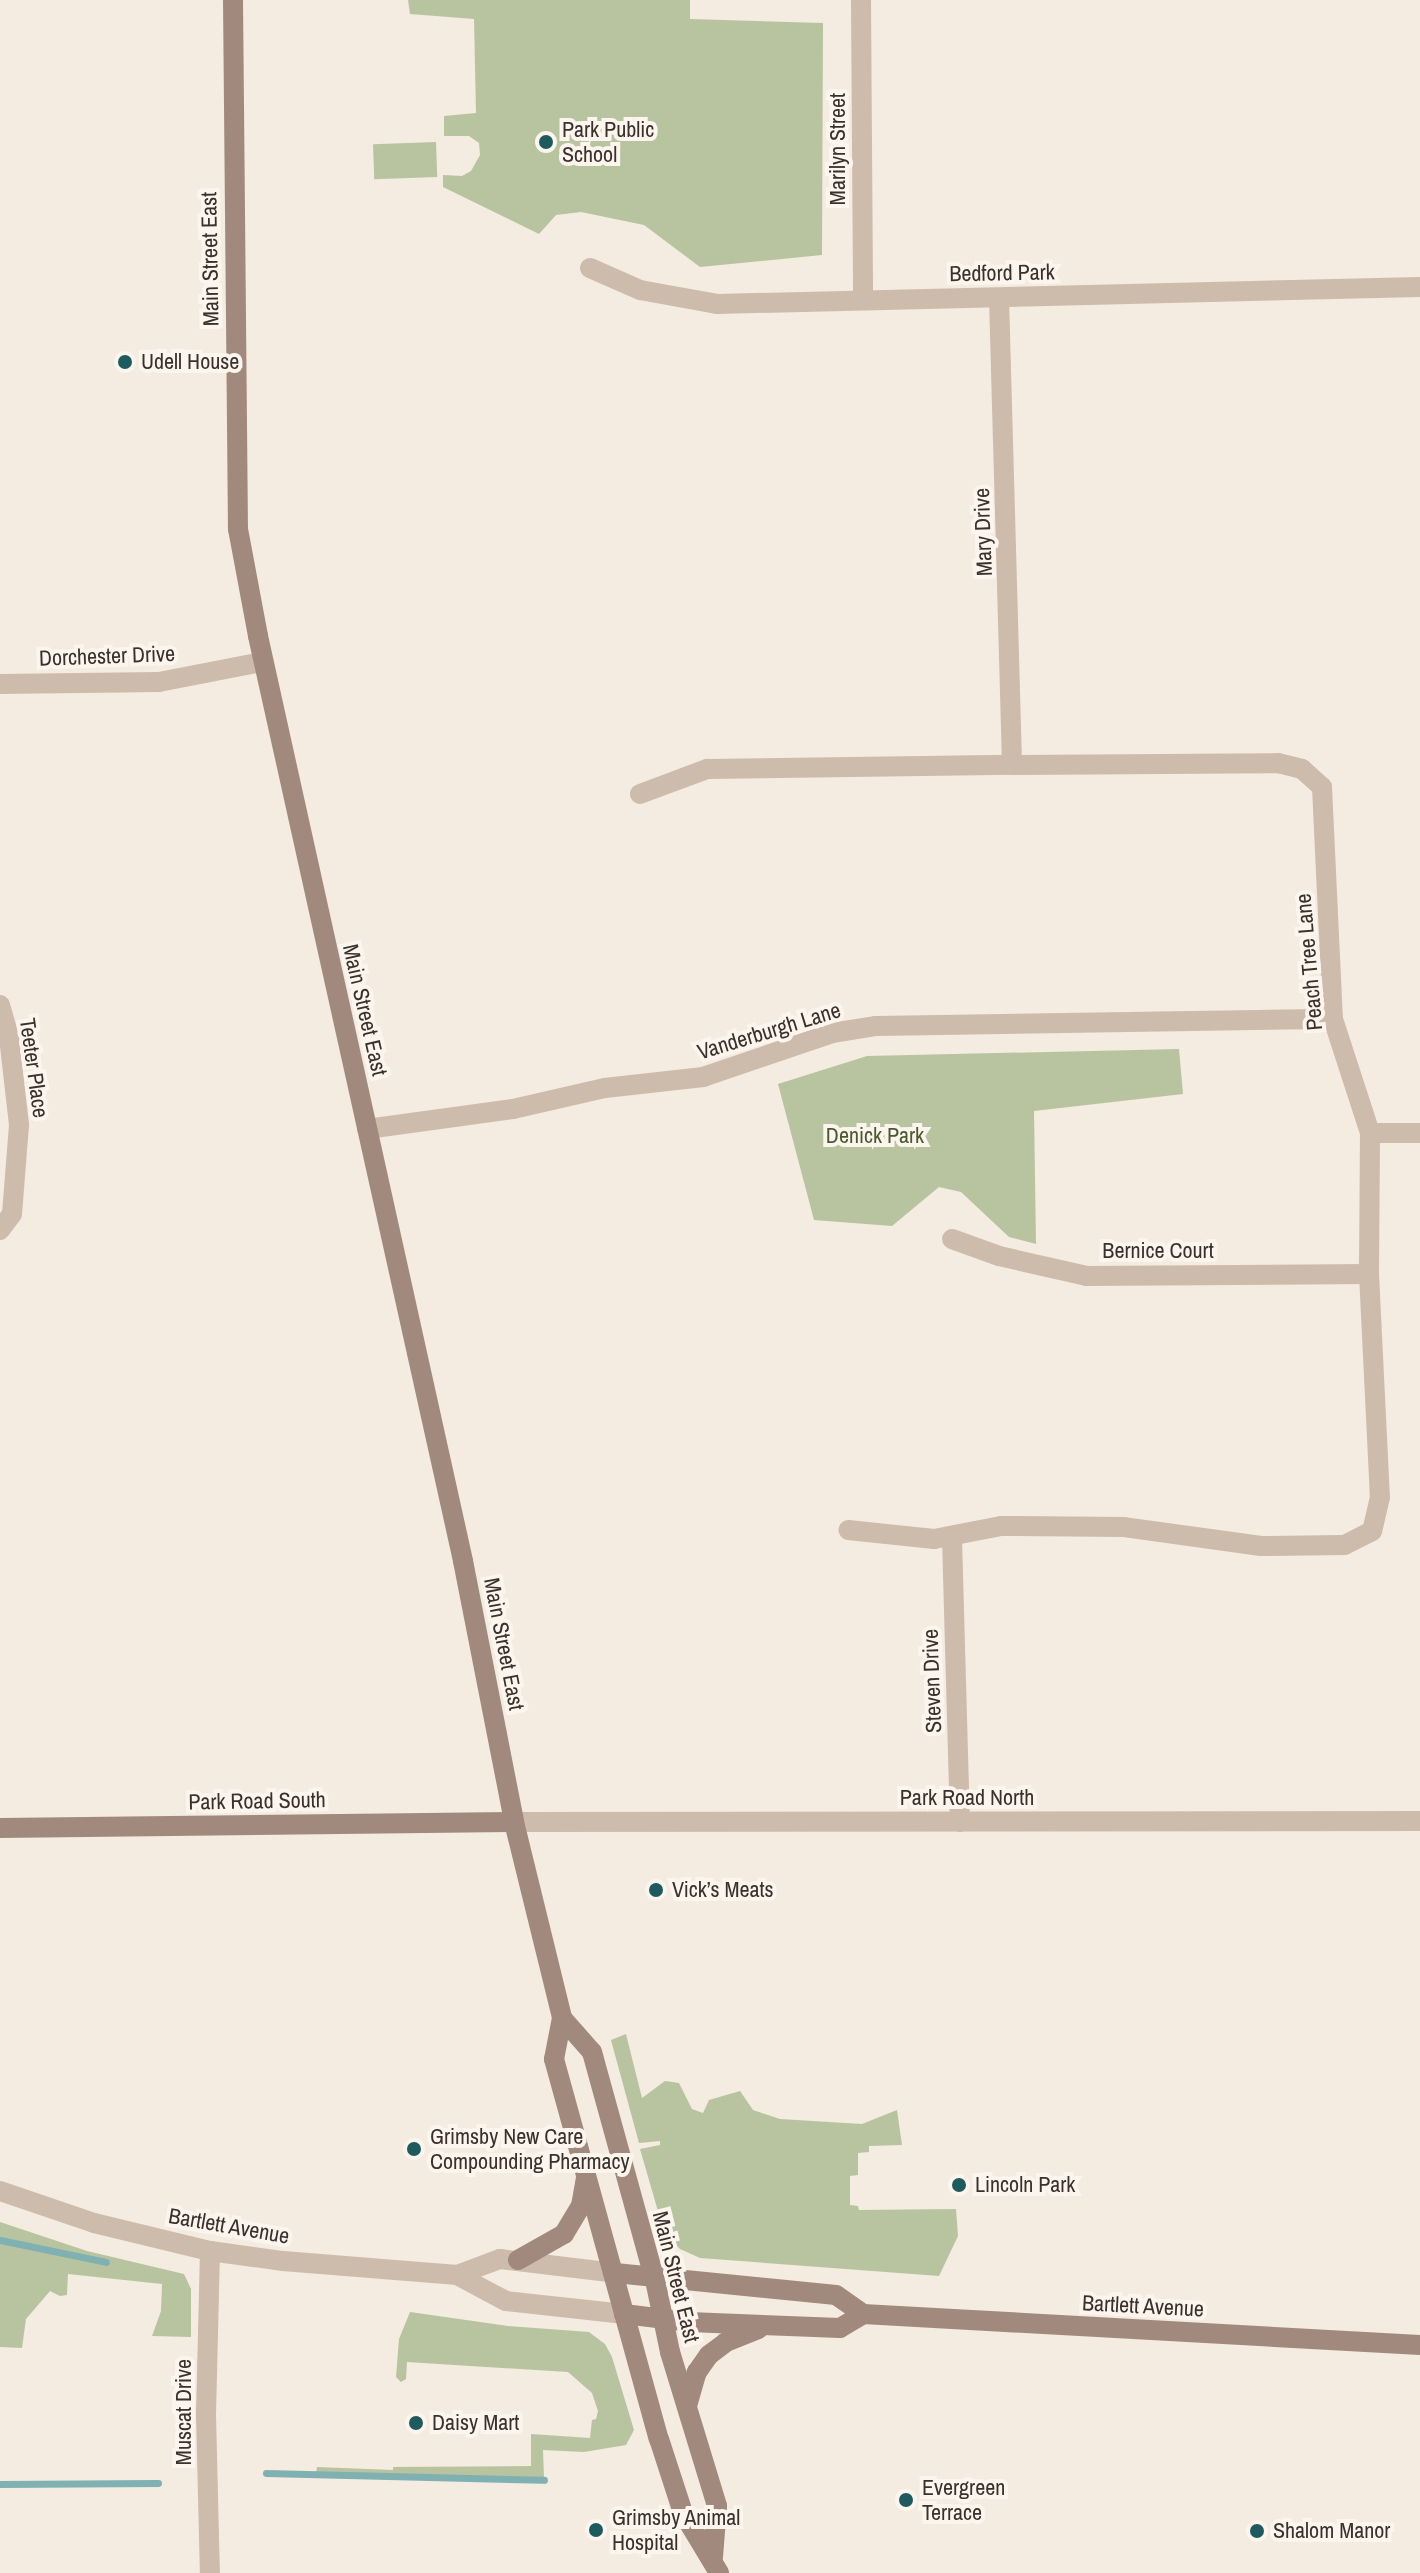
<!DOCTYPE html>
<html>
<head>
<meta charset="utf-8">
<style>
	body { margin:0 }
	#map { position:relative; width:1420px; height:2573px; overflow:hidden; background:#f4ebe1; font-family:"Archivo Narrow",sans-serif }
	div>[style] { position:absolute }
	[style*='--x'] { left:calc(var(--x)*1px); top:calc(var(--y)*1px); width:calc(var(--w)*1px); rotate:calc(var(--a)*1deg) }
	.green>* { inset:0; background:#b8c4a0; transform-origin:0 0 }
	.stream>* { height:7px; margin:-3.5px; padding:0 3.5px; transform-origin:3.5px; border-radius:3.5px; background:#7fb0b2 }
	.minor>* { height:20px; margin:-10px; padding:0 10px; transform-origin:10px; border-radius:10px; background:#cdbbac }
	.secondary>* { height:20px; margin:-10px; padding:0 10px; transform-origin:10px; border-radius:10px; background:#a18a7d }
	.dots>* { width:22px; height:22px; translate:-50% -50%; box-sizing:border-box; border:4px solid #fbf5ee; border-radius:50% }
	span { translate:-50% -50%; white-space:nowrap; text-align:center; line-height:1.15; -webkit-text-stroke:8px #fbf5ee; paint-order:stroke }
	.poi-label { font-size:22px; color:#3b302b }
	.left { translate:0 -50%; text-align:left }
	.street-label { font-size:22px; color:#3b302b }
	.park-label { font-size:22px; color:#4a5a2e }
</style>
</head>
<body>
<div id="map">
	<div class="green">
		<i style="clip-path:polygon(408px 0,690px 0,690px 19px,823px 23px,822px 255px,700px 267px,644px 225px,581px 212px,556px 215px,539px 234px,443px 187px,443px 175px,462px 176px,471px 171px,480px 155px,479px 143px,469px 136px,444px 136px,444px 116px,476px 113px,474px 19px,410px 14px)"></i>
		<i style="left:436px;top:142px;width:35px;height:63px;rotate:88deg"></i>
		<i style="clip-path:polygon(1179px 1049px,1183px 1094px,1034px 1111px,1036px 1244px,1009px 1237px,961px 1192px,939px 1187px,892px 1226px,814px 1220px,778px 1084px,867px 1056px)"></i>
		<i style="clip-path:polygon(626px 2034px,642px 2098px,665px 2081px,679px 2083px,692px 2109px,703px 2113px,709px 2100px,740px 2091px,753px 2110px,780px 2119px,862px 2124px,897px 2110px,902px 2145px,869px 2146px,869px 2152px,858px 2153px,858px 2175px,850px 2176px,850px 2205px,858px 2206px,859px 2210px,956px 2209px,958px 2236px,939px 2276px,700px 2258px,680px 2249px,664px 2232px,640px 2149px,660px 2145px,660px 2141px,639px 2143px,611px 2040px)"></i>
		<i style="clip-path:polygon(0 2222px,87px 2251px,184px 2274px,191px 2289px,191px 2337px,152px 2336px,161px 2311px,162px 2284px,68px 2274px,67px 2295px,60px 2296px,50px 2291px,26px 2319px,22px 2348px,0 2347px)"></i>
		<i style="clip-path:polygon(410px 2312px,508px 2326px,589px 2332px,605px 2344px,612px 2357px,634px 2430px,626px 2445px,584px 2452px,543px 2450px,544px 2477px,527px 2481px,316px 2473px,317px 2467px,393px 2470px,393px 2467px,531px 2466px,531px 2434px,590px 2438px,592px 2420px,596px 2419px,598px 2411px,592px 2393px,568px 2372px,407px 2362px,406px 2379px,401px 2382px,396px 2377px,399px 2339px)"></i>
	</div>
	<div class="stream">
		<i style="--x:0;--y:2240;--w:108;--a:11.7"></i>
		<i style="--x:266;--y:2473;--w:278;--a:1.4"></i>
		<i style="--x:0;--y:2484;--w:158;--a:-0.4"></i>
	</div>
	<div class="minor">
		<i style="--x:861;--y:0;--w:298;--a:89.6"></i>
		<i style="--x:590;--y:268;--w:55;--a:23.7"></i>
		<i style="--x:640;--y:290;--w:78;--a:10.3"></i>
		<i style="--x:717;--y:304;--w:703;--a:-1.39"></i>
		<i style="--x:999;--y:298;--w:467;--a:88.4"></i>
		<i style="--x:0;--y:684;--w:159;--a:-0.7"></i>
		<i style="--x:159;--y:682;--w:105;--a:-11"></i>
		<i style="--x:640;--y:794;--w:72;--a:-20.5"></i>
		<i style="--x:707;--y:769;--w:305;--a:-0.8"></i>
		<i style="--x:1012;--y:765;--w:266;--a:-0.4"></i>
		<i style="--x:1278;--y:763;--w:25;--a:14"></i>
		<i style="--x:1302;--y:769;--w:27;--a:42"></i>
		<i style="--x:1322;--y:787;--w:232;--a:87.3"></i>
		<i style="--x:1333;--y:1019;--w:120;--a:72"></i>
		<i style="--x:1370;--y:1133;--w:141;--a:90.4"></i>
		<i style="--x:1369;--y:1274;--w:223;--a:87.2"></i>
		<i style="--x:1380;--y:1497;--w:35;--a:103"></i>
		<i style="--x:1372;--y:1531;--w:31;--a:153"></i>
		<i style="--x:1344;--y:1545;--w:83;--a:179.3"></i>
		<i style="--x:1261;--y:1546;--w:138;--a:-172.1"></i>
		<i style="--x:1124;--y:1527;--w:123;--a:-179.5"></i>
		<i style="--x:1001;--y:1526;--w:68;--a:169"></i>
		<i style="--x:934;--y:1539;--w:86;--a:-174"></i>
		<i style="--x:0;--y:1005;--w:33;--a:74"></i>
		<i style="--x:9;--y:1037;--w:89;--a:83.5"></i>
		<i style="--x:19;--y:1125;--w:89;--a:94.5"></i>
		<i style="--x:12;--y:1214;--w:20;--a:127"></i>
		<i style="--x:367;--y:1129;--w:147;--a:-7.8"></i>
		<i style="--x:513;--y:1109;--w:94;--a:-12.9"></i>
		<i style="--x:605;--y:1088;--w:99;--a:-6.4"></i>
		<i style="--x:703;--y:1077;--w:136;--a:-18.8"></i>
		<i style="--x:832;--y:1033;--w:45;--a:-9"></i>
		<i style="--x:876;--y:1026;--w:457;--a:-0.9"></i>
		<i style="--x:1370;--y:1133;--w:50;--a:0"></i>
		<i style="--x:952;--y:1239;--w:50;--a:19.9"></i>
		<i style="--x:999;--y:1256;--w:89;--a:12.9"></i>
		<i style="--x:1086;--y:1276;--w:283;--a:-0.4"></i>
		<i style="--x:952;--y:1538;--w:284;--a:88.4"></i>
		<i style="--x:514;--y:1822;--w:906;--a:-0.06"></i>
		<i style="--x:0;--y:2191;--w:99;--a:18.8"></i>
		<i style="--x:94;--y:2223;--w:119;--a:13.6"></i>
		<i style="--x:210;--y:2251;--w:74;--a:7.8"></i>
		<i style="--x:283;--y:2261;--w:175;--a:4.6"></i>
		<i style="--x:457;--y:2275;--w:55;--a:28"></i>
		<i style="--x:506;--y:2301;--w:119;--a:6.3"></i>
		<i style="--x:210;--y:2251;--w:163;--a:91.4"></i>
		<i style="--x:206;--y:2414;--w:159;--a:88.6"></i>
		<i style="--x:457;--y:2275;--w:46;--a:-20.4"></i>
		<i style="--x:500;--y:2259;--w:116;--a:6.9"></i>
	</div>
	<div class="secondary">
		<i style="--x:233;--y:0;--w:529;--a:89.46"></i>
		<i style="--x:238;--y:529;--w:109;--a:79.4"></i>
		<i style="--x:258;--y:636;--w:947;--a:77.5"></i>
		<i style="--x:463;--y:1561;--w:266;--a:78.9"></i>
		<i style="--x:514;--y:1822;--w:202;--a:76.2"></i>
		<i style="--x:562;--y:2018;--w:42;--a:101"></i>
		<i style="--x:554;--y:2059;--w:394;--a:74.6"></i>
		<i style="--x:659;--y:2439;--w:78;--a:72"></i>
		<i style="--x:683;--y:2513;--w:70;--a:59"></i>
		<i style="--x:0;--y:1828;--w:514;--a:-0.67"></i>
		<i style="--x:562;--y:2018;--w:45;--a:48.6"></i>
		<i style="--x:592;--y:2052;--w:237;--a:74.6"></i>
		<i style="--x:655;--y:2280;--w:74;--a:78.2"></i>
		<i style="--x:670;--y:2352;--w:161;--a:73"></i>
		<i style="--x:717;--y:2506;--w:51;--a:94.5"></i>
		<i style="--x:518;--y:2260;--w:53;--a:-29.5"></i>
		<i style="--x:564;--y:2234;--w:33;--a:-59"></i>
		<i style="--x:581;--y:2206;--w:28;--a:-80"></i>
		<i style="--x:615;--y:2273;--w:222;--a:5.7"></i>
		<i style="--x:836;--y:2295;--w:33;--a:35"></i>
		<i style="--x:863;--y:2314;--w:558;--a:3.19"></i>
		<i style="--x:624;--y:2314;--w:65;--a:7"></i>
		<i style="--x:689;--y:2322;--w:151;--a:2.3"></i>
		<i style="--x:840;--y:2328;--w:27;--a:-31"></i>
		<i style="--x:687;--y:2406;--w:35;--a:-74"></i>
		<i style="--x:697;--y:2372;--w:21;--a:-55"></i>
		<i style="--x:709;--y:2355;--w:21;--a:-37"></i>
		<i style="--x:726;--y:2342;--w:35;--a:-22"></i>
	</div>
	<div class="dots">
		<i style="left:546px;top:142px;background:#1f5a5e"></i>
		<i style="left:125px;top:362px;background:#1f5a5e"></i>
		<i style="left:656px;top:1890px;background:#1f5a5e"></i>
		<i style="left:414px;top:2149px;background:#1f5a5e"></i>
		<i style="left:959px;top:2185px;background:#1f5a5e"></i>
		<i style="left:416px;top:2423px;background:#1f5a5e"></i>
		<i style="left:906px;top:2500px;background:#1f5a5e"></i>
		<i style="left:596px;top:2530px;background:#1f5a5e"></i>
		<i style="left:1257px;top:2531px;background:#1f5a5e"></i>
	</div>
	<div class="poi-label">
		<span class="left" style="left:562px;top:142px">Park Public<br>School</span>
		<span class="left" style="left:141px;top:362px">Udell House</span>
		<span class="left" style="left:672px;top:1890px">Vick’s Meats</span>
		<span class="left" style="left:430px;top:2149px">Grimsby New Care<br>Compounding Pharmacy</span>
		<span class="left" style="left:975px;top:2185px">Lincoln Park</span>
		<span class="left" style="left:432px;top:2423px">Daisy Mart</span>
		<span class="left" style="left:922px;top:2500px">Evergreen<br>Terrace</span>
		<span class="left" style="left:612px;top:2530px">Grimsby Animal<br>Hospital</span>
		<span class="left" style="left:1273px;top:2531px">Shalom Manor</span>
	</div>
	<div class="street-label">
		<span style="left:838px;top:149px;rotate:-90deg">Marilyn Street</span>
		<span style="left:210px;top:259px;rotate:-91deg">Main Street East</span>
		<span style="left:1002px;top:273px;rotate:-1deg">Bedford Park</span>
		<span style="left:983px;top:532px;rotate:-92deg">Mary Drive</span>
		<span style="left:107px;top:656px;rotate:-2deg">Dorchester Drive</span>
		<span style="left:1309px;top:962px;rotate:-95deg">Peach Tree Lane</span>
		<span style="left:365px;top:1010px;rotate:77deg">Main Street East</span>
		<span style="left:769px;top:1031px;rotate:-17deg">Vanderburgh Lane</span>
		<span style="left:34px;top:1068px;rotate:82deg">Teeter Place</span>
		<span style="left:1158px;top:1251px">Bernice Court</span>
		<span style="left:504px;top:1644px;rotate:79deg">Main Street East</span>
		<span style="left:932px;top:1681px;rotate:-92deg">Steven Drive</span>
		<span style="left:967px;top:1798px">Park Road North</span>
		<span style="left:257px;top:1801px;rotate:-1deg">Park Road South</span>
		<span style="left:229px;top:2226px;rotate:10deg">Bartlett Avenue</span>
		<span style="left:676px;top:2277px;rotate:76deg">Main Street East</span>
		<span style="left:1143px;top:2306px;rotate:3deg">Bartlett Avenue</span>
		<span style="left:184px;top:2412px;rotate:-90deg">Muscat Drive</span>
	</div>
	<div class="park-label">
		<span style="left:875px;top:1136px">Denick Park</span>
	</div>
</div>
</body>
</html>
